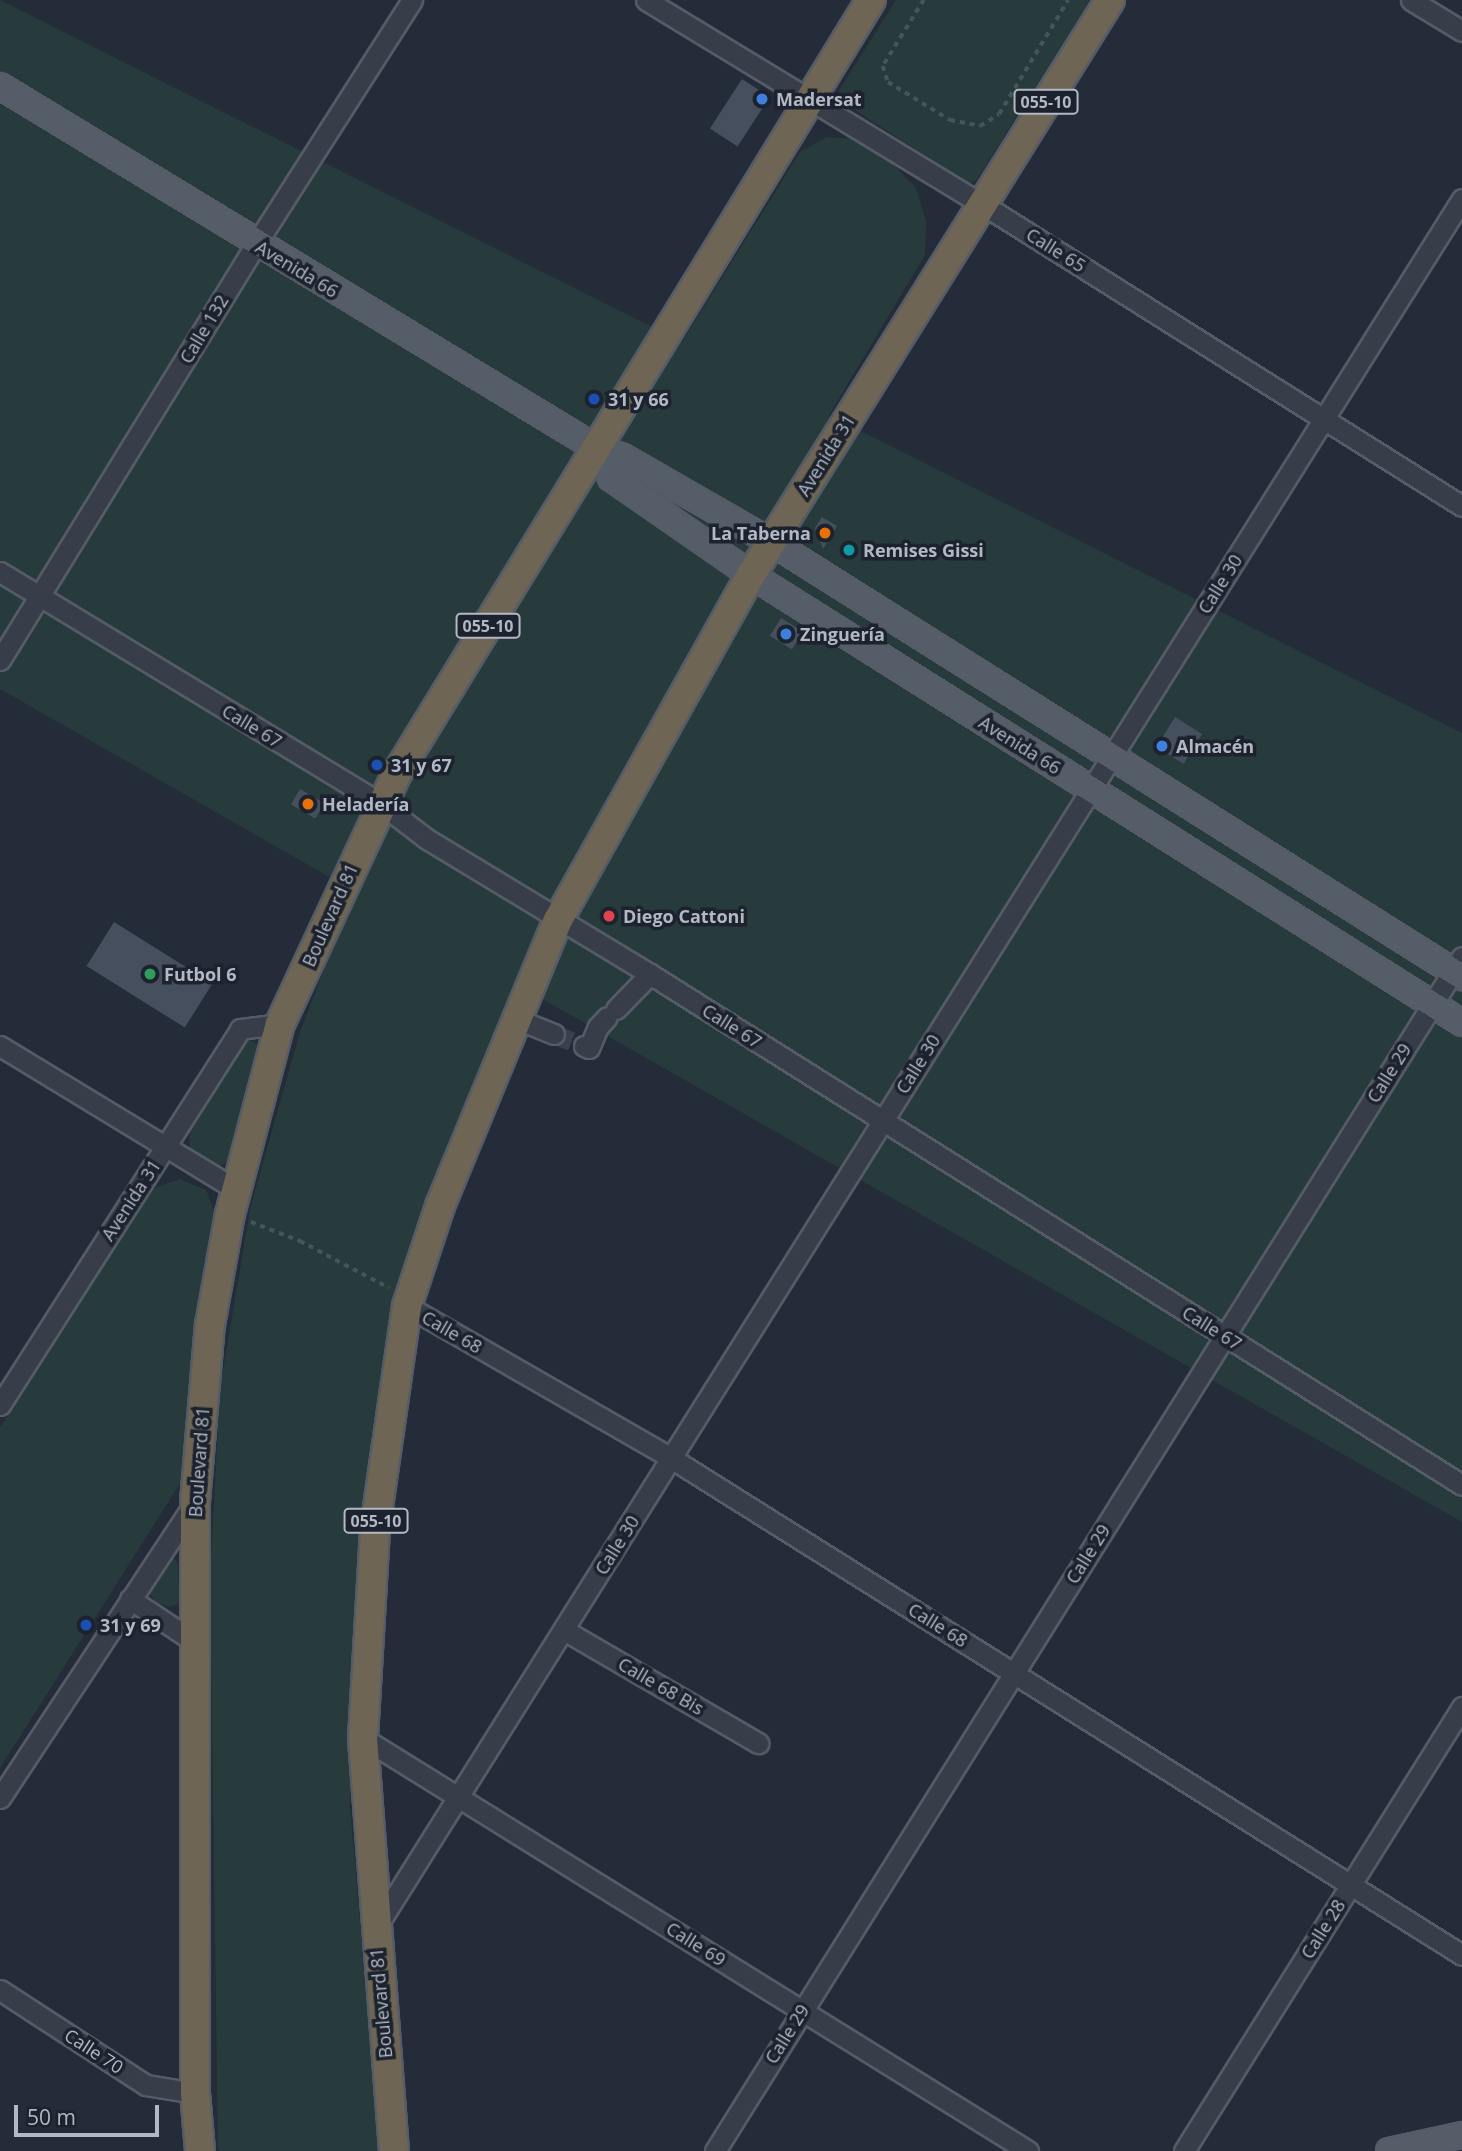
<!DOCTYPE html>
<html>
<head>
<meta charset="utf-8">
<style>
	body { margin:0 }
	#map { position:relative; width:1462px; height:2151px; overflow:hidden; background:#232c38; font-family:"Open Sans",sans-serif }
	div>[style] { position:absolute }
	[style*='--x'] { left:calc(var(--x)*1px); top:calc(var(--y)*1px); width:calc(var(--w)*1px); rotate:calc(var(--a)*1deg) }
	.green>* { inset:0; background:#283b3c }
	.building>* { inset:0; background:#454f5d; transform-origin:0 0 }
	.minor-tunnel>* { height:19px; margin-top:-9.5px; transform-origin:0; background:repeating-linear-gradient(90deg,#38414d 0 19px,transparent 0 29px) }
	.path>* { height:3.5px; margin-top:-1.75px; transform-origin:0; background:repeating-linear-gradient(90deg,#455659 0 5px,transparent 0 10px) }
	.roads { filter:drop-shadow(2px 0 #555c67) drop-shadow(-2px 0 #555c67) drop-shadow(0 2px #555c67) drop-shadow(0 -2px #555c67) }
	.minor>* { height:19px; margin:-9.5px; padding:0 9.5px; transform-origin:9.5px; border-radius:9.5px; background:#373e49 }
	.major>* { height:24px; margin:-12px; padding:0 12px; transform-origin:12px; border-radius:12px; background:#555d69 }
	.highway>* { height:28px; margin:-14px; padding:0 14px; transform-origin:14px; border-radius:14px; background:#6e6555 }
	.dots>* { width:19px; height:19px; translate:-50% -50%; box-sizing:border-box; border:4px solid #1c232e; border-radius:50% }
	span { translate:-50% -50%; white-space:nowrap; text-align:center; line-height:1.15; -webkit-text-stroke:7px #1c232e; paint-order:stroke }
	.shield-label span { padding:2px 5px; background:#1c232e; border:2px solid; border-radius:5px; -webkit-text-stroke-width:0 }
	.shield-label { font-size:16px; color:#b2b9c5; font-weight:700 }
	.poi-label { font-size:18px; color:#b2b9c5; font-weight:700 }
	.left { translate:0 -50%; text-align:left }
	.right { translate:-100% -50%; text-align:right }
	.street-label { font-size:18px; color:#b2b9c5 }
	.scale { position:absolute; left:14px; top:2105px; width:145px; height:32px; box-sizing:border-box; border:4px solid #b2b9c5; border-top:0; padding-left:9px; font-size:21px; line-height:24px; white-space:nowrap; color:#b2b9c5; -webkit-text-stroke:5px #1c232e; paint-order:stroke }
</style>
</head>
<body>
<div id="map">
	<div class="green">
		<i style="clip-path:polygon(0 0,682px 342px,800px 152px,827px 137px,852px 139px,892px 163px,916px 188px,926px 221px,925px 255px,829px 415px,1462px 733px,1462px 1522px,516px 984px,403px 1273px,373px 1423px,357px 1582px,350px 1807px,380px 2151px,219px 2151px,218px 2146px,210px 1577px,220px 1389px,250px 1209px,300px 1032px,354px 891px,0 689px)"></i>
		<i style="clip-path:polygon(896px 0,1090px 0,976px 181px,969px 184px,838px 99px,838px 92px)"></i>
		<i style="clip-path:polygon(249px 1040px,260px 1045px,261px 1052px,231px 1160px,217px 1167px,190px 1148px,189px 1129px)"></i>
		<i style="clip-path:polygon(180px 1179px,206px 1190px,217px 1217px,192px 1358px,181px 1482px,0 1768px,0 1428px,144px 1199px,152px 1189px)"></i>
		<i style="clip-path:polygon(162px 1558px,174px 1558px,178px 1564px,179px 1603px,169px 1607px,155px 1602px,149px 1592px,150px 1579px)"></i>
	</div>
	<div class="building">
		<i style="left:742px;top:79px;width:33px;height:59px;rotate:33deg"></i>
		<i style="clip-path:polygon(822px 517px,837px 526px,823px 549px,815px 528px)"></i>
		<i style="left:781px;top:618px;width:26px;height:21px;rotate:32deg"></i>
		<i style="left:1175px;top:717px;width:32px;height:35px;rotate:32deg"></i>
		<i style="left:300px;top:789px;width:28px;height:18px;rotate:30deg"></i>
		<i style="left:114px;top:922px;width:116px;height:52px;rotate:32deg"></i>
	</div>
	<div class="minor-tunnel">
		<i style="--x:554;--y:1034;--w:32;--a:22"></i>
	</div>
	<div class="path">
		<i style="--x:924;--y:0;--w:78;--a:121.8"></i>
		<i style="--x:883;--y:66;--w:17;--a:73"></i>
		<i style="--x:888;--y:82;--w:73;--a:31.5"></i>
		<i style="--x:950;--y:120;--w:31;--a:11"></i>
		<i style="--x:980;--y:126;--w:22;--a:-32"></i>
		<i style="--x:999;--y:114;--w:133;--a:-58.8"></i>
		<i style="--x:251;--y:1222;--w:53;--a:21.2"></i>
		<i style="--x:300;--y:1241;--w:101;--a:27.8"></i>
	</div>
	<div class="roads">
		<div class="minor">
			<i style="--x:646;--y:0;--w:393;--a:31.3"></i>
			<i style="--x:982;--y:204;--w:567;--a:32.18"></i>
			<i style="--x:1411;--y:0;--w:60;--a:31.3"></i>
			<i style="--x:0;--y:572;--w:445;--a:31.3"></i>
			<i style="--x:380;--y:803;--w:59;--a:37.5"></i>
			<i style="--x:427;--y:839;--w:261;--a:31.2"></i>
			<i style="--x:650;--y:974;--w:959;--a:32.18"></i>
			<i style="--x:0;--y:660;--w:488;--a:-58.4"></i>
			<i style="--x:256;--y:244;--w:290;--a:-57.4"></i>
			<i style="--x:616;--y:1009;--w:49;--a:-45.8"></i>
			<i style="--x:514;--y:1018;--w:43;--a:21.8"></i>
			<i style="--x:0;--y:1046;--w:277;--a:31.3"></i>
			<i style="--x:584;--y:1046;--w:5;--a:22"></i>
			<i style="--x:589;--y:1048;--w:23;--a:-67"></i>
			<i style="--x:598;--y:1027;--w:13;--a:-48"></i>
			<i style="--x:407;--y:1306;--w:305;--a:29.9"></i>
			<i style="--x:671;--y:1458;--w:934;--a:32.14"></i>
			<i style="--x:0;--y:1405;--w:446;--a:-57.4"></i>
			<i style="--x:240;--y:1029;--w:40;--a:-7.1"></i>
			<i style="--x:130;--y:1599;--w:74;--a:33.5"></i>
			<i style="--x:564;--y:1630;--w:225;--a:30.2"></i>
			<i style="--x:363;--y:1738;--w:783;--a:31.84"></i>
			<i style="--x:0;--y:1798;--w:354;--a:-56.6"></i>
			<i style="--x:375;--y:1929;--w:2043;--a:-57.86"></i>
			<i style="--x:0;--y:1990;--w:174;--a:33.1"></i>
			<i style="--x:146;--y:2085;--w:50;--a:9.3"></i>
			<i style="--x:715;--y:2151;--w:1408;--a:-57.97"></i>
			<i style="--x:1184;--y:2151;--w:524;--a:-57.95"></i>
		</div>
		<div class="major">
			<i style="--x:0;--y:86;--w:697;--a:31.27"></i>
			<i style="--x:596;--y:448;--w:28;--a:18"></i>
			<i style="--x:623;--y:457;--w:171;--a:29.9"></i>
			<i style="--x:771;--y:542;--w:817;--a:32.19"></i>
			<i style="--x:596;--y:448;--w:34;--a:63"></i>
			<i style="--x:611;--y:478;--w:170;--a:34.7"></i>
			<i style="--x:751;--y:575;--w:840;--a:32.21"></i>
			<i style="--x:1389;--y:2151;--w:75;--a:-12.4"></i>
		</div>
		<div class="highway">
			<i style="--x:200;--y:2151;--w:58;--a:-94.9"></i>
			<i style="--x:195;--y:2093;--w:591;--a:-90"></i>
			<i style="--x:195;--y:1502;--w:178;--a:-85.2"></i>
			<i style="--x:210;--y:1325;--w:113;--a:-79.8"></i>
			<i style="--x:230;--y:1214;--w:196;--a:-75.3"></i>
			<i style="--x:280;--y:1024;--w:275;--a:-65"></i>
			<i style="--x:396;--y:775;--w:909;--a:-58.5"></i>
			<i style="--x:394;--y:2151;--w:414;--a:-94.3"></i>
			<i style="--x:363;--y:1738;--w:210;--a:-86.7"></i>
			<i style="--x:375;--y:1528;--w:224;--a:-81.8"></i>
			<i style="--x:407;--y:1306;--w:105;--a:-71.7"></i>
			<i style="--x:440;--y:1206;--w:309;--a:-67.6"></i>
			<i style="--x:558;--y:920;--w:395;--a:-60.8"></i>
			<i style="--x:751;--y:575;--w:678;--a:-58.02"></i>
		</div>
	</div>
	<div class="dots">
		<i style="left:762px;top:99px;background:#3f7fe0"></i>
		<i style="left:594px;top:399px;background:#1a4fb4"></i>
		<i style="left:825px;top:533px;background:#e8710a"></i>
		<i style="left:849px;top:550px;background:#0f9aa8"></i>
		<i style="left:786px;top:634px;background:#3f7fe0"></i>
		<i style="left:1162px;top:746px;background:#3f7fe0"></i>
		<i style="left:377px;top:765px;background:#1a4fb4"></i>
		<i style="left:308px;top:804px;background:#e8710a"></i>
		<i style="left:609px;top:916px;background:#e0444e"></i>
		<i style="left:150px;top:974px;background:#2e9e5b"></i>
		<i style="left:86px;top:1625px;background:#1a4fb4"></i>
	</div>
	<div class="shield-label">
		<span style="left:1046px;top:102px">055-10</span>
		<span style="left:488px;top:626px">055-10</span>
		<span style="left:376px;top:1521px">055-10</span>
	</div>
	<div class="poi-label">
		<span class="left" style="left:776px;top:99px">Madersat</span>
		<span class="left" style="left:608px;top:399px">31 y 66</span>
		<span class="right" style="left:811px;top:533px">La Taberna</span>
		<span class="left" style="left:863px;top:550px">Remises Gissi</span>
		<span class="left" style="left:800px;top:634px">Zinguería</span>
		<span class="left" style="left:1176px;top:746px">Almacén</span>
		<span class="left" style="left:391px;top:765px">31 y 67</span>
		<span class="left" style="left:322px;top:804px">Heladería</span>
		<span class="left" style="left:623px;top:916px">Diego Cattoni</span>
		<span class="left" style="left:164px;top:974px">Futbol 6</span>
		<span class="left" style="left:100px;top:1625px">31 y 69</span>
	</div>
	<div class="street-label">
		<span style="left:1056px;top:250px;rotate:32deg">Calle 65</span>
		<span style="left:297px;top:269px;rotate:31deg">Avenida 66</span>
		<span style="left:204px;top:329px;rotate:-59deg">Calle 132</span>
		<span style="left:826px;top:455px;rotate:-58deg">Avenida 31</span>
		<span style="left:1220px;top:584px;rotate:-58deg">Calle 30</span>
		<span style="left:252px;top:726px;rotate:31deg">Calle 67</span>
		<span style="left:1020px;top:745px;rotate:32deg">Avenida 66</span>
		<span style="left:330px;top:915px;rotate:-66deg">Boulevard 81</span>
		<span style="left:732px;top:1026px;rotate:32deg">Calle 67</span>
		<span style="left:918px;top:1064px;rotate:-58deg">Calle 30</span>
		<span style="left:1389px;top:1073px;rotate:-58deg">Calle 29</span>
		<span style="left:131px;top:1200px;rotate:-57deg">Avenida 31</span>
		<span style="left:1212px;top:1328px;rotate:32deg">Calle 67</span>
		<span style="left:452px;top:1332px;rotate:30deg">Calle 68</span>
		<span style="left:199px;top:1462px;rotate:-86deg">Boulevard 81</span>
		<span style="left:617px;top:1545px;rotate:-58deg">Calle 30</span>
		<span style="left:1088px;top:1554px;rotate:-58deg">Calle 29</span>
		<span style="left:938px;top:1625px;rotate:32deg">Calle 68</span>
		<span style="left:661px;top:1686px;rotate:30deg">Calle 68 Bis</span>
		<span style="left:1323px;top:1929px;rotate:-58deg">Calle 28</span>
		<span style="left:696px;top:1944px;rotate:32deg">Calle 69</span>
		<span style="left:381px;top:2003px;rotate:-95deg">Boulevard 81</span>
		<span style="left:787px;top:2034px;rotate:-58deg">Calle 29</span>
		<span style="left:94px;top:2051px;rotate:33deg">Calle 70</span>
	</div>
	<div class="scale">50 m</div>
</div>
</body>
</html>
